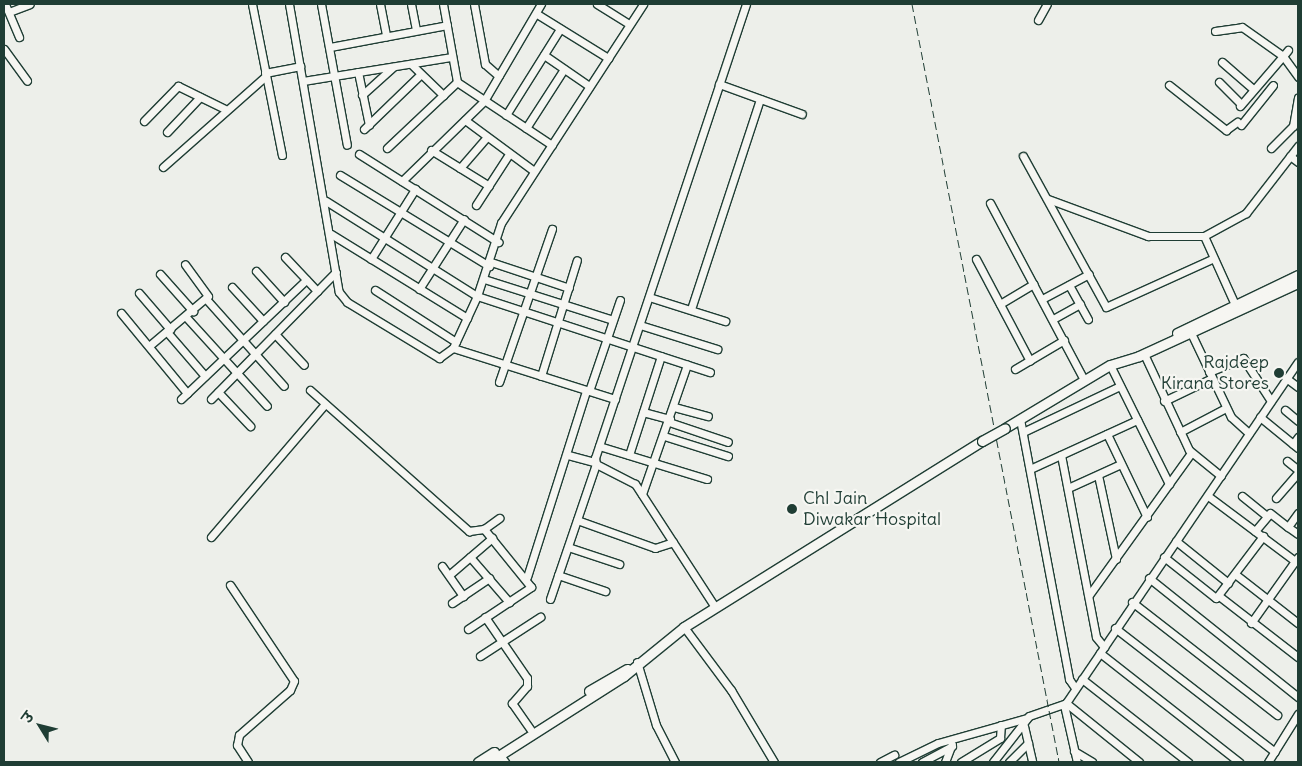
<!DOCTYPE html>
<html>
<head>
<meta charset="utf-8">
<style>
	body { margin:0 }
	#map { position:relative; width:1302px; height:766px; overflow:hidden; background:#edefea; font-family:Delius,"Playpen Sans Deva",sans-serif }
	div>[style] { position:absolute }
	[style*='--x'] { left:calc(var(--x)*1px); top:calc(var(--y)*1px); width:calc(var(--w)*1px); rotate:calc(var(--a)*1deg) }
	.roads { filter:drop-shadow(1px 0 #1f3d34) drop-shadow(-1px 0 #1f3d34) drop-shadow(0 1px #1f3d34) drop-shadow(0 -1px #1f3d34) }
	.minor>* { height:7px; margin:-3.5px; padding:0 3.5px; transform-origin:3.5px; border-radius:3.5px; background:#f6f6f2 }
	.major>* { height:9px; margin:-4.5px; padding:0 4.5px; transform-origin:4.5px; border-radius:4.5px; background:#f6f6f2 }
	.rail>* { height:1px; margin-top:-0.5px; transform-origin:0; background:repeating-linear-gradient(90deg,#1f3d34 0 8px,transparent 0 12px) }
	.bridges { filter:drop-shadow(1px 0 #1f3d34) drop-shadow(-1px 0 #1f3d34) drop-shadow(0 1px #1f3d34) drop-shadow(0 -1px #1f3d34) }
	.major-bridge>* { height:9px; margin:-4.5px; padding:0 4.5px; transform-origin:4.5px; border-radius:4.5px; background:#f6f6f2 }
	.dots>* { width:14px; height:14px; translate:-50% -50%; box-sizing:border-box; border:2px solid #f6f6f2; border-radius:50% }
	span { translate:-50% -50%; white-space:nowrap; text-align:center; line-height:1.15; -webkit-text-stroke:4.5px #f6f6f2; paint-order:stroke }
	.poi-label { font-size:18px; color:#1f3d34 }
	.right { translate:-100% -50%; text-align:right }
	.left { translate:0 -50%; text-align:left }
	.frame { position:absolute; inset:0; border:5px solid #1f3d34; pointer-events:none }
	.north { position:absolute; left:15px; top:701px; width:50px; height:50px; -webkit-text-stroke:4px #f6f6f2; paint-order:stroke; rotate:306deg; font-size:14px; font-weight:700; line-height:20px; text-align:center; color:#1f3d34 }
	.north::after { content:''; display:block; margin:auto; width:18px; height:22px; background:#1f3d34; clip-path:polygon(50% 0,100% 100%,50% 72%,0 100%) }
</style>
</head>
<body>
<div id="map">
	<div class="roads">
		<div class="minor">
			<i style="--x:5;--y:4;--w:36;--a:67"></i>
			<i style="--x:252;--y:4;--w:154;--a:78.8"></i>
			<i style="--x:289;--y:4;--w:292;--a:80.2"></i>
			<i style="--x:339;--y:292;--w:13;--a:51"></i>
			<i style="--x:347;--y:302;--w:108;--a:31.3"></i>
			<i style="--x:439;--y:358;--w:17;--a:-36"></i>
			<i style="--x:453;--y:348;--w:57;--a:-65.2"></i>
			<i style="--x:477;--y:296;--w:77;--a:-71.8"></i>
			<i style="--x:501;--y:223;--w:261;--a:-57"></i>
			<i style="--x:321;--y:4;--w:143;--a:79.6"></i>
			<i style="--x:380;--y:4;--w:33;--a:79"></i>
			<i style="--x:411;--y:4;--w:26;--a:79"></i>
			<i style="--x:443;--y:4;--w:79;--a:79.8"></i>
			<i style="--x:457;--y:82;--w:114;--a:33.6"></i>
			<i style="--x:474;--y:4;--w:61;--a:79.6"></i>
			<i style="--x:485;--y:64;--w:18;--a:41"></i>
			<i style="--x:597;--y:4;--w:38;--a:32"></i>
			<i style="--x:9;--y:12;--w:22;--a:-21"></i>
			<i style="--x:537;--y:14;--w:84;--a:31.8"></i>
			<i style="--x:1038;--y:20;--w:18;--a:-61"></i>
			<i style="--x:1215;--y:31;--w:27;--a:-8"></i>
			<i style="--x:1242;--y:27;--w:50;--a:35.3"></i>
			<i style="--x:1283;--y:56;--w:66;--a:130.7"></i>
			<i style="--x:330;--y:47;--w:119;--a:-10.6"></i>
			<i style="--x:4;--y:49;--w:39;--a:54"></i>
			<i style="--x:1288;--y:50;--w:8;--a:130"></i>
			<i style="--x:1283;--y:56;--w:26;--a:54"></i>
			<i style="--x:544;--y:55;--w:55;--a:34.6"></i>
			<i style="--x:1222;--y:62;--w:41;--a:41.1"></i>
			<i style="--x:411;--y:64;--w:45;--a:44.1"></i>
			<i style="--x:358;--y:72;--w:54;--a:78.3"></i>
			<i style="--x:265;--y:73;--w:36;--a:-11"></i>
			<i style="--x:303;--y:81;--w:151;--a:-9.2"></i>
			<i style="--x:1219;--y:82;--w:31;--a:45"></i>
			<i style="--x:719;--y:84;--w:88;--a:19.9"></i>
			<i style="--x:1169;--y:85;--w:73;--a:38.3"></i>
			<i style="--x:1226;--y:130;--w:14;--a:-36"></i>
			<i style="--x:362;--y:95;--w:42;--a:-42.1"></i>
			<i style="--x:506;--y:115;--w:102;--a:-57.9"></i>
			<i style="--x:465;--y:120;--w:86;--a:36.5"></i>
			<i style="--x:144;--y:121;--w:49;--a:-45.8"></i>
			<i style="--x:178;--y:86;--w:52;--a:26.1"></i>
			<i style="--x:1241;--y:125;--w:51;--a:-51.3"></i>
			<i style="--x:526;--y:128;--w:70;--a:-57.2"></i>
			<i style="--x:364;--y:129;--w:79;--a:-44"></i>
			<i style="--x:167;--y:132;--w:48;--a:-46.7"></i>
			<i style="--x:387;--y:148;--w:96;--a:-43.3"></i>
			<i style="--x:1271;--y:148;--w:31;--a:-45"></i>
			<i style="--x:1293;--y:126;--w:29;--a:-80"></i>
			<i style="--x:431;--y:150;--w:68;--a:31.8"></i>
			<i style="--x:359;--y:154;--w:165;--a:32.3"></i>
			<i style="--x:1023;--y:156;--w:172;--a:61.2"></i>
			<i style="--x:1106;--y:307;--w:116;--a:-24.4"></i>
			<i style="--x:1290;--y:156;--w:10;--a:37"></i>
			<i style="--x:163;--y:167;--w:137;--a:-41.5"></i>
			<i style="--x:460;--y:168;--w:38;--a:-49"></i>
			<i style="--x:340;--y:175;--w:175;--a:31.4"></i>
			<i style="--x:402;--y:181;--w:115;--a:-44.3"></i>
			<i style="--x:484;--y:101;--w:113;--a:-59.6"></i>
			<i style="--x:1048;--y:199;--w:107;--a:20.3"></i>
			<i style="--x:1148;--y:236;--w:56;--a:0"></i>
			<i style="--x:326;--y:201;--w:178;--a:32.2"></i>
			<i style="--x:477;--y:296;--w:245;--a:18.1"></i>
			<i style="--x:990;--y:203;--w:200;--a:62"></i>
			<i style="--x:476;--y:205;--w:61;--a:-57.1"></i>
			<i style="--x:331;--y:234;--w:160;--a:31.7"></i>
			<i style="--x:285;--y:257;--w:47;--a:46.7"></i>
			<i style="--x:371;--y:259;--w:83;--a:-57.8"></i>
			<i style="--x:976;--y:259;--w:115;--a:62.1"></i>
			<i style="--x:491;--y:262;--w:82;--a:18.4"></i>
			<i style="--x:256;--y:271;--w:42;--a:47.9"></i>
			<i style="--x:160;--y:274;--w:50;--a:48.3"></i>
			<i style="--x:484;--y:279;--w:135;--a:17.6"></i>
			<i style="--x:1069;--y:285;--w:39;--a:61"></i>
			<i style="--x:232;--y:287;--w:46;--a:47.6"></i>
			<i style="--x:419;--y:289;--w:83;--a:-57.3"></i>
			<i style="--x:375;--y:290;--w:96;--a:32.7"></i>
			<i style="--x:139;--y:293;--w:48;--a:49.3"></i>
			<i style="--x:649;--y:297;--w:80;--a:17.5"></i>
			<i style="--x:1042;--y:299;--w:53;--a:-28"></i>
			<i style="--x:207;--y:300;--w:115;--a:48.2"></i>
			<i style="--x:1000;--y:304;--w:39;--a:-31"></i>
			<i style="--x:691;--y:309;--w:221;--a:-71.8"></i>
			<i style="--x:1237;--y:309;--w:80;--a:-114.3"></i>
			<i style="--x:1204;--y:236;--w:48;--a:-28.7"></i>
			<i style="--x:1246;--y:213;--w:85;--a:-52.2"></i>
			<i style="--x:121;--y:313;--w:104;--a:50.5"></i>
			<i style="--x:186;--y:317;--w:120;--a:47.7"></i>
			<i style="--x:1053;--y:319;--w:31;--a:-29"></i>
			<i style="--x:640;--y:325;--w:81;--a:17.3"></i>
			<i style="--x:167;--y:332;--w:58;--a:49.2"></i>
			<i style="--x:1191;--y:333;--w:93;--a:64.5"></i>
			<i style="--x:1231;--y:417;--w:24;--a:42"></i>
			<i style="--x:275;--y:334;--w:42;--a:46.9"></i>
			<i style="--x:149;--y:346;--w:77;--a:-40.3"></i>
			<i style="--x:208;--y:296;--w:39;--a:-126"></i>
			<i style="--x:453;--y:348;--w:170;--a:17.5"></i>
			<i style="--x:1144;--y:354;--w:106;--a:64.9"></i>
			<i style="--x:1189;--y:450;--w:41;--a:39.1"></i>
			<i style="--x:1110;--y:365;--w:133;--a:63.6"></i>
			<i style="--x:1015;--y:369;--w:57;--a:-30.6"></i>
			<i style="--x:1209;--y:372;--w:37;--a:-22"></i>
			<i style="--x:1243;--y:358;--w:51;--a:56.9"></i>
			<i style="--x:541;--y:376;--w:121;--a:-72.8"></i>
			<i style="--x:1286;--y:378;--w:15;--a:37"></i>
			<i style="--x:499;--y:382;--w:162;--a:-70.9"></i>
			<i style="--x:310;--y:390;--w:213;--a:41.6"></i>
			<i style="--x:469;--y:531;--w:15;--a:-8"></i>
			<i style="--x:484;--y:529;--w:19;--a:-36"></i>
			<i style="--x:589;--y:391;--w:96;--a:-71.2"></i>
			<i style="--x:218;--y:392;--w:47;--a:46.7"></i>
			<i style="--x:181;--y:399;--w:173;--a:-43.6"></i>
			<i style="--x:211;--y:399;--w:178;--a:-45.5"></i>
			<i style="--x:1164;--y:401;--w:53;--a:-25.6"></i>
			<i style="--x:674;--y:407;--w:35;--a:15"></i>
			<i style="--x:1285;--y:410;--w:17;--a:40"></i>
			<i style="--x:643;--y:412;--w:28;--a:15"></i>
			<i style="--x:1260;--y:417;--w:49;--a:39.2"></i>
			<i style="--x:1020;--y:419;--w:265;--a:79.3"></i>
			<i style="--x:1069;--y:679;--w:11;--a:56"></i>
			<i style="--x:669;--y:422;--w:62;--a:18.7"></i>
			<i style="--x:1023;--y:432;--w:107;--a:-25.4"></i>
			<i style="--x:1180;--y:432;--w:52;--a:-27.6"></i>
			<i style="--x:1107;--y:434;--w:92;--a:64.3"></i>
			<i style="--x:664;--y:436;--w:67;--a:17.4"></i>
			<i style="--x:1293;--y:444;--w:9;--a:-54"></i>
			<i style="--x:599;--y:446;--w:113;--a:17"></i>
			<i style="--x:568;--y:455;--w:28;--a:15"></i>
			<i style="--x:629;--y:455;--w:104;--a:-72.1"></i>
			<i style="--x:1061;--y:455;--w:185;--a:79.1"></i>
			<i style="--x:1096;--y:637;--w:13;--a:51"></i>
			<i style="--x:1287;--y:461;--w:14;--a:39"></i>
			<i style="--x:1030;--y:469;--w:118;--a:-24.6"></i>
			<i style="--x:1098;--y:475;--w:86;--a:77.9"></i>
			<i style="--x:1068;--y:488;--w:58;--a:-24.4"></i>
			<i style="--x:642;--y:494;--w:137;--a:-70.8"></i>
			<i style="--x:1208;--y:496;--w:109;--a:36.8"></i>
			<i style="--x:1295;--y:561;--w:5;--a:-53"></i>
			<i style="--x:1242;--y:496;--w:32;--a:39"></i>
			<i style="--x:1276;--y:498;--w:33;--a:-49"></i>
			<i style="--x:1298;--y:513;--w:17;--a:126"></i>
			<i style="--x:1288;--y:527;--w:12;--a:35"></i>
			<i style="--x:577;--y:520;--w:83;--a:19.7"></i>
			<i style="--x:655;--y:548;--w:19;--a:-18"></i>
			<i style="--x:1255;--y:531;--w:23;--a:-50"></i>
			<i style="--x:1270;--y:513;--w:23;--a:38"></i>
			<i style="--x:211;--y:537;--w:175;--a:-49.4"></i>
			<i style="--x:1176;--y:541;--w:67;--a:38.9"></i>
			<i style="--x:568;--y:547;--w:54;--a:18.4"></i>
			<i style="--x:470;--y:557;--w:60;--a:49.1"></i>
			<i style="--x:1164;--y:557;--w:66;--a:38.3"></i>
			<i style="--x:1216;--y:598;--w:78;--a:-52.8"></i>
			<i style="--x:442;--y:566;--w:37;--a:55"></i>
			<i style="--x:1235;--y:574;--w:80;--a:37.9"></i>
			<i style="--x:449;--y:575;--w:57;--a:-40.7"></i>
			<i style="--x:558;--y:575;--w:50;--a:18.8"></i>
			<i style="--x:527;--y:577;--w:195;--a:-72.4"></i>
			<i style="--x:1149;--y:578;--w:191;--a:38.6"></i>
			<i style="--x:230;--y:585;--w:115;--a:56.3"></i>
			<i style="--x:294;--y:681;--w:10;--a:114"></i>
			<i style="--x:290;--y:690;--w:68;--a:138.6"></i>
			<i style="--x:239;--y:735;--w:10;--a:101"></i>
			<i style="--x:237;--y:745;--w:20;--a:57"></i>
			<i style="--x:1089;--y:595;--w:175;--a:-54.3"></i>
			<i style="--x:1219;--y:596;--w:100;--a:37.7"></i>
			<i style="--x:550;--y:599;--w:143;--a:-71.2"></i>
			<i style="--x:1132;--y:602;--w:184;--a:37.9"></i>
			<i style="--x:452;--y:603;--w:45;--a:-34"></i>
			<i style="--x:715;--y:607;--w:147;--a:-123"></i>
			<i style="--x:635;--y:484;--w:44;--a:-152.9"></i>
			<i style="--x:596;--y:464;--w:6;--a:-99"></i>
			<i style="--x:595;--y:458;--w:478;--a:-71.6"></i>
			<i style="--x:485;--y:617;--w:74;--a:55.5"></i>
			<i style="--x:527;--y:678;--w:8;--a:90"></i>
			<i style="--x:527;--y:686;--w:23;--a:131"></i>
			<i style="--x:512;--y:703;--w:32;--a:55"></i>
			<i style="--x:1251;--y:623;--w:76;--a:-54.6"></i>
			<i style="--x:684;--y:627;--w:79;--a:53.3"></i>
			<i style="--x:731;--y:690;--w:84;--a:59.2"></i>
			<i style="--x:1115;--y:628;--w:202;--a:37.8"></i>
			<i style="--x:468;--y:629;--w:76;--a:-33.7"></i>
			<i style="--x:531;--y:587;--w:75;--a:-129"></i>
			<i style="--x:1100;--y:653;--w:177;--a:38.1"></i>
			<i style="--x:480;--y:656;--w:72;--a:-33"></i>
			<i style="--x:637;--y:662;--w:66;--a:73.2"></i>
			<i style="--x:656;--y:725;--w:42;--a:62.8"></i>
			<i style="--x:1082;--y:679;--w:135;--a:38.1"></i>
			<i style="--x:1066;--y:703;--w:94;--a:38.9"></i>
			<i style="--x:1064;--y:705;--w:58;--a:77.2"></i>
			<i style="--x:1024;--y:726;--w:37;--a:77"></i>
			<i style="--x:1074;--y:751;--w:21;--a:31"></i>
			<i style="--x:500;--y:755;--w:9;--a:54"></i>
			<i style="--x:880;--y:762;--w:16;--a:-27"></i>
			<i style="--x:899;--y:762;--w:43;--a:-26"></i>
			<i style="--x:938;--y:743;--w:92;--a:-15.7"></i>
			<i style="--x:922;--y:762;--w:34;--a:-28"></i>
			<i style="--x:945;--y:762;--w:19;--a:-69"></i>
			<i style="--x:961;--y:762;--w:46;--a:-31.6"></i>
			<i style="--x:1000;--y:738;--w:13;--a:-86"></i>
			<i style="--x:993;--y:762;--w:58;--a:-52"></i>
			<i style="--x:1029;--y:716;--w:39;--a:-19"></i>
			<i style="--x:1066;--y:703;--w:412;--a:-55.8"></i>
			<i style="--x:1009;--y:762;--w:27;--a:-45"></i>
			<i style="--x:1268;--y:762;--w:57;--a:-58"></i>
		</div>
		<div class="major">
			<i style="--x:1177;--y:333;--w:134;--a:-25.6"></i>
			<i style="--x:1005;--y:428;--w:122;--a:-31"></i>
			<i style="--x:1110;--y:365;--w:30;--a:-17"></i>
			<i style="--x:1139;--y:356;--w:175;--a:-24.7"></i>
			<i style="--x:589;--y:691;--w:44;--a:-30.1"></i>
			<i style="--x:478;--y:762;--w:19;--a:-32"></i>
			<i style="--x:489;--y:762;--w:160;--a:-32.5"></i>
			<i style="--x:624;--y:676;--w:77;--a:-39.2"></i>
			<i style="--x:684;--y:627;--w:351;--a:-32"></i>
		</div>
	</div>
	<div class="rail">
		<i style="--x:912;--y:4;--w:772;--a:79.02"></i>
	</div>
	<div class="bridges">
		<div class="major-bridge">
			<i style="--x:982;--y:441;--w:26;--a:-29"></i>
		</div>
	</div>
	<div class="dots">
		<i style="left:1279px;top:373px;background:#1f3d34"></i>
		<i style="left:792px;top:509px;background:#1f3d34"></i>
	</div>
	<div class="poi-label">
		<span class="right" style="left:1269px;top:373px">Rajdeep<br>Kirana Stores</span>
		<span class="left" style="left:803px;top:509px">Chl Jain<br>Diwakar Hospital</span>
	</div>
	<div class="frame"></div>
	<div class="north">उ</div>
</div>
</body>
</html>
